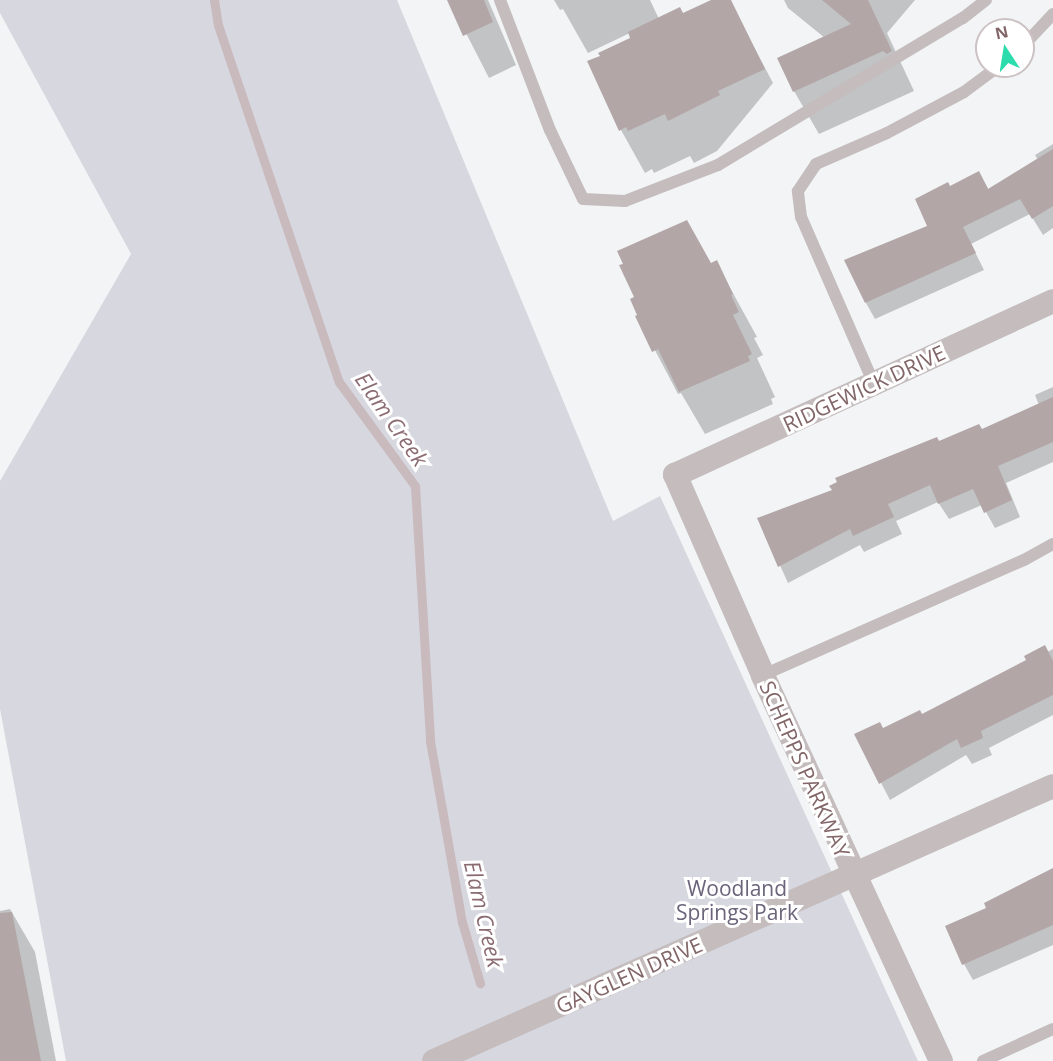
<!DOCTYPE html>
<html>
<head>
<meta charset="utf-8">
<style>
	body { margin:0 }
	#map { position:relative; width:1053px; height:1061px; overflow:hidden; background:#f2f4f6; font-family:"Open Sans",sans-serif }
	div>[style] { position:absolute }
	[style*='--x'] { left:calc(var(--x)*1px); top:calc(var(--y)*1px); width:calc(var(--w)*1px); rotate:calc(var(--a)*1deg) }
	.green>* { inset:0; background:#d7d7df }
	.shadow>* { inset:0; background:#0003 }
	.stream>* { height:9px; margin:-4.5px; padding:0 4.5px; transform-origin:4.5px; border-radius:4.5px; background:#c9babe }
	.building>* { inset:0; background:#b3a6a7 }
	.service>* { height:12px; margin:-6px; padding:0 6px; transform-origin:6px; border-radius:6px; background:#c4bcbd }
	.minor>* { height:24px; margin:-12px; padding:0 12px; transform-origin:12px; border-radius:12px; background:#c4bcbd }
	span { translate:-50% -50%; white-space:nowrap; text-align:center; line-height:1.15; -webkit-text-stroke:6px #fff; paint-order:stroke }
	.street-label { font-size:21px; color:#826668 }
	.park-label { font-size:21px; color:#6b647a }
	.water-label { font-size:22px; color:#8c6c73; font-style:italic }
	.north { position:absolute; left:975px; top:18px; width:60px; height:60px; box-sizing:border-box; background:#fff; border:2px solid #cdc2c3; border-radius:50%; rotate:348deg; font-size:16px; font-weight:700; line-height:24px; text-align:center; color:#826668 }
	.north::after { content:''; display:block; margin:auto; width:21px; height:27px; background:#2cdcac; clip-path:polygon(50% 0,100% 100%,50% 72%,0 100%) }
</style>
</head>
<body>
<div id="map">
	<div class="green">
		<i style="clip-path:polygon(0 0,397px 0,613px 521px,660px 496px,918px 1061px,66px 1061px,0 709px,0 481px,131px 254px,0 13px)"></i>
	</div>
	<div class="shadow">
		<i style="clip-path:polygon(449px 0,488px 0,516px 65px,489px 78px)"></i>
		<i style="clip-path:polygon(554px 0,650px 0,659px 19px,683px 15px,729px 0,773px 83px,717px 151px,694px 163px,690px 156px,654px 173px,652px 169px,645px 173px,621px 130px,632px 38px,630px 33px,588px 53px,563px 9px,560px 10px)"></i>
		<i style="clip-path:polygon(784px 0,915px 0,887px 33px,914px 91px,819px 134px,794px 91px,825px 38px,788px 8px)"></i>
		<i style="clip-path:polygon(1053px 144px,1053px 228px,1043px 235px,1030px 214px,971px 244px,984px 270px,875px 319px,866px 303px,929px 226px,949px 188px,979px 173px,989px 190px,1038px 160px,1035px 155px)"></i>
		<i style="clip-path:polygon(716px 262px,757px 337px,754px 338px,763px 355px,757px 358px,775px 397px,771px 399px,773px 404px,705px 434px,681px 393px,678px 394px,637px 316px)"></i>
		<i style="clip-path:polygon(1053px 387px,1053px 462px,1006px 483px,1020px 517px,995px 528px,982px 505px,949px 519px,938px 502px,896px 521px,902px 534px,864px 552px,860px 545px,788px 583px,759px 519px,834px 491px,939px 443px,982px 430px,1039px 405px,1035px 395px)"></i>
		<i style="clip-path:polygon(1053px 649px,1053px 715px,989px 748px,992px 755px,972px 764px,966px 755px,890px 800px,856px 735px,883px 730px,921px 716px)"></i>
		<i style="clip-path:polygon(1053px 870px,1053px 945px,973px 980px,964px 964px,987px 909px,1028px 885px,1027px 881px)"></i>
		<i style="clip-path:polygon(10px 909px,35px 952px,56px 1061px,0 1061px,0 911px)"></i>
	</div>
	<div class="stream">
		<i style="--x:214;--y:0;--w:25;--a:81"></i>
		<i style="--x:218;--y:25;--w:377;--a:71.3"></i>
		<i style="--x:339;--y:382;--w:129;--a:53.8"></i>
		<i style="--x:415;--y:486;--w:255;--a:86.6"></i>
		<i style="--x:430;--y:741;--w:184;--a:80"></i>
		<i style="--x:462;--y:922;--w:64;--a:73.6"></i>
	</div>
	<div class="building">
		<i style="clip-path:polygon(447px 0,484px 0,493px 22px,463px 36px)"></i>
		<i style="clip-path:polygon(711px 0,731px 0,765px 69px,718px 91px,720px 95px,668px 121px,665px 114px,628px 131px,626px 127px,619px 131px,587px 61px,600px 56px,598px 53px,630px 38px,628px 32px,680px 7px,683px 13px)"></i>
		<i style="clip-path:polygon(822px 0,868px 0,892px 51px,887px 54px,883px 51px,793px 92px,777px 58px,851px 24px)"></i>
		<i style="clip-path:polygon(1053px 149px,1053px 206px,1032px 219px,1020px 199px,963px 227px,976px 253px,865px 303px,844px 260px,927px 226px,915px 199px,948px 182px,950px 186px,979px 171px,988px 189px)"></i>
		<i style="clip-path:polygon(687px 220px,711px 263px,717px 260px,733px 294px,731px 295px,739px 312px,733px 315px,752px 354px,748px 356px,750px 361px,679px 392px,658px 349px,652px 352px,635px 316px,637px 315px,630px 299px,634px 297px,619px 265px,623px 264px,617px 251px)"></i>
		<i style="clip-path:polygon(1053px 397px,1053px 442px,998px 466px,1012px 500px,984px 513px,973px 489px,938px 504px,930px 485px,888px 504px,894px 517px,853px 536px,850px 529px,778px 567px,757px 518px,832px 490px,829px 486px,837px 482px,835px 478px,937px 437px,939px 441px,979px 424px,982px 429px)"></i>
		<i style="clip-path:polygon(1045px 645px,1053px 661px,1053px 695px,981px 731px,983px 738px,961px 748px,957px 739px,879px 784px,854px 734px,880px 722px,883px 728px,920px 710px,922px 714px,1026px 660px,1024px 656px)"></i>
		<i style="clip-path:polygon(1053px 868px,1053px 925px,962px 965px,945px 926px,986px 908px,984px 903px)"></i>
		<i style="clip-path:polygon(12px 912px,41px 1061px,0 1061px,0 913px)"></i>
	</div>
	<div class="service">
		<i style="--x:500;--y:0;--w:139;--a:69"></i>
		<i style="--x:550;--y:130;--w:76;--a:64.4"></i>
		<i style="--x:583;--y:199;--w:42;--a:2.7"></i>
		<i style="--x:625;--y:201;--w:100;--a:-21.2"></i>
		<i style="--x:718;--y:165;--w:286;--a:-31"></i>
		<i style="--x:963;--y:18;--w:29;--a:-38"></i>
		<i style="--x:1023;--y:46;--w:44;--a:-46.8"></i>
		<i style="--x:874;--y:384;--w:182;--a:-113.6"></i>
		<i style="--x:801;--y:217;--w:26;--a:-97"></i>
		<i style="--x:798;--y:191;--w:32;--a:-56"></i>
		<i style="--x:816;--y:164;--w:77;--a:-23.6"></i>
		<i style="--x:887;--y:133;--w:87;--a:-28"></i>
		<i style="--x:964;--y:92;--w:44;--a:-36.6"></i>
		<i style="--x:763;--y:675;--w:285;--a:-23.8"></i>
		<i style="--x:1024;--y:560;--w:33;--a:-29"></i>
		<i style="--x:983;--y:1061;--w:77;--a:-24.6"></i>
	</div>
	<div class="minor">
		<i style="--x:434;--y:1061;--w:677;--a:-23.95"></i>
		<i style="--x:941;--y:1061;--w:425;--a:-114.8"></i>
		<i style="--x:763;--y:675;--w:219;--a:-113.7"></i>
		<i style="--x:675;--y:475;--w:416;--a:-24.7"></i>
	</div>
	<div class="street-label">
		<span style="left:864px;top:388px;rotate:-25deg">RIDGEWICK DRIVE</span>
		<span style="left:805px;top:769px;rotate:66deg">SCHEPPS PARKWAY</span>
		<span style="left:629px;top:975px;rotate:-24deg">GAYGLEN DRIVE</span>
	</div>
	<div class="park-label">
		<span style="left:737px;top:900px">Woodland<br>Springs Park</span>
	</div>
	<div class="water-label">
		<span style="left:392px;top:419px;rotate:55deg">Elam Creek</span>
		<span style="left:484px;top:914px;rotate:77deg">Elam Creek</span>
	</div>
	<div class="north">N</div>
</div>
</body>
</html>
